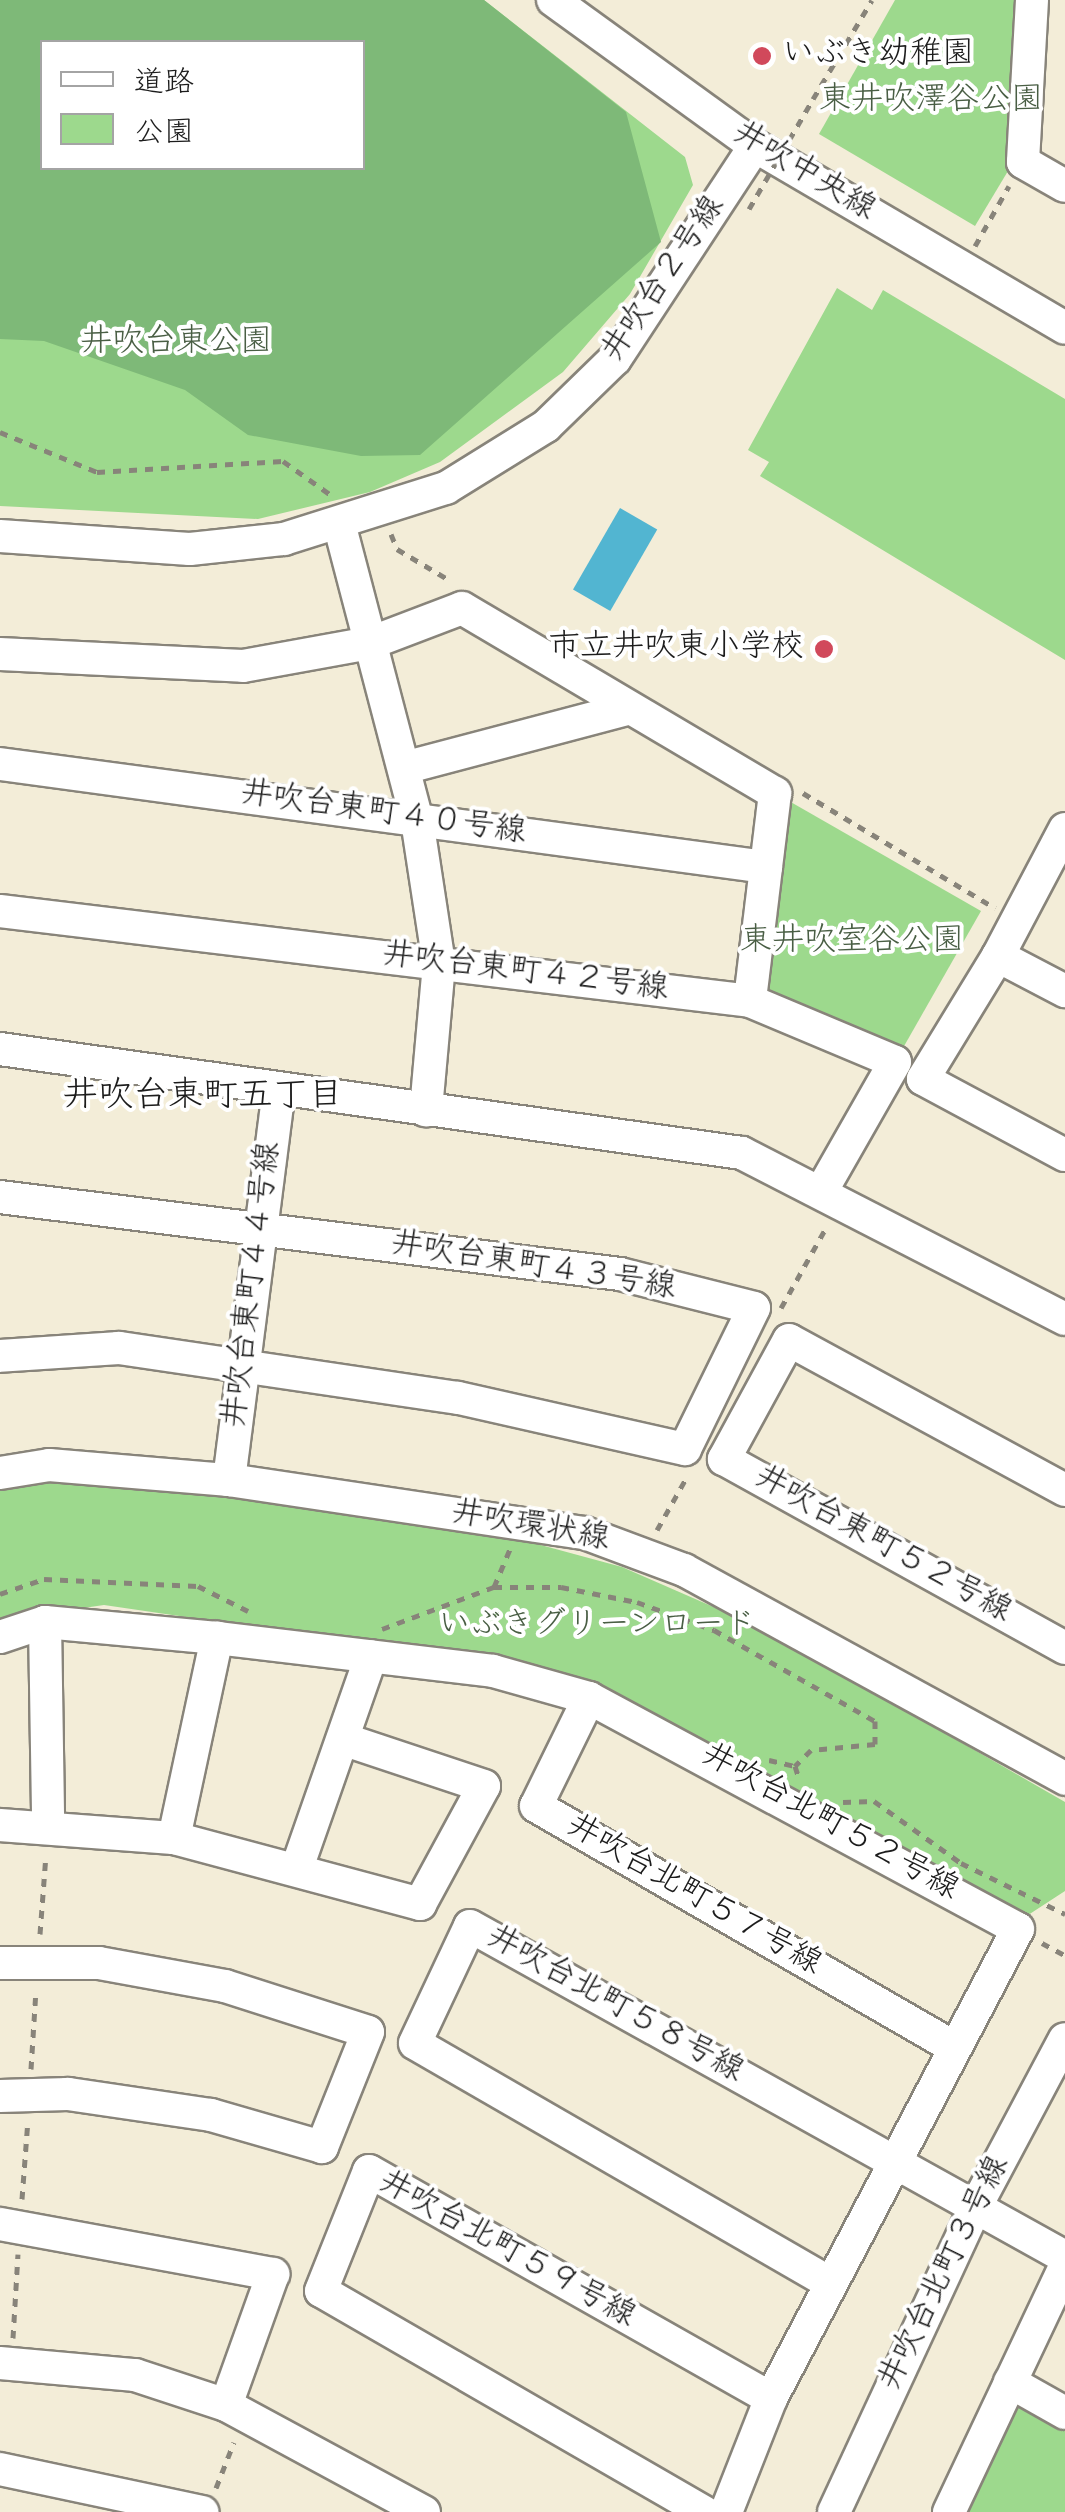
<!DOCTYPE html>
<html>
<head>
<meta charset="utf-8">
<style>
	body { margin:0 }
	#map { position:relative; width:1065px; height:2512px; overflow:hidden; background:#f3edd8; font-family:"Gochi Hand","Klee One",sans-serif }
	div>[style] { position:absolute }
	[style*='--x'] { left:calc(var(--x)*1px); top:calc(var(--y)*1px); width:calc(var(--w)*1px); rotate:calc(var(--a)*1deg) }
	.green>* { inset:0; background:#9dd98d }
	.forest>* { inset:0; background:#7eb978 }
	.water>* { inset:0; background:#52b5d1; transform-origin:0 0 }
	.path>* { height:5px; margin-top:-2.5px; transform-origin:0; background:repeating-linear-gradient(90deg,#88847a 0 8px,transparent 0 16px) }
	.roads { filter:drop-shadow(2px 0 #88847a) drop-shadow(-2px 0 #88847a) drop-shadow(0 2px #88847a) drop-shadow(0 -2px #88847a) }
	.minor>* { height:32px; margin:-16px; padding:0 16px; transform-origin:16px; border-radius:16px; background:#fff }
	.path-bridge>* { height:5px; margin-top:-2.5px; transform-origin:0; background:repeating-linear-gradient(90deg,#88847a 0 8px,transparent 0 16px) }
	.dots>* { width:28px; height:28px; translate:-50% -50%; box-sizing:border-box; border:5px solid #fff; border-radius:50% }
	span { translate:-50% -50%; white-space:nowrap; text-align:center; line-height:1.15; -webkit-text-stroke:8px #fff; paint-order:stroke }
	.poi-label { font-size:32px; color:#1c1c1c }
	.left { translate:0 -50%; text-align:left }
	.right { translate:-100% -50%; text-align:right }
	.park-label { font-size:32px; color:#495e44 }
	.street-label { font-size:32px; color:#1c1c1c }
	.neighbourhood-label { font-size:35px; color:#1c1c1c }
	.legend { position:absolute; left:40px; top:40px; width:325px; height:130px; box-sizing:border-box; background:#fff; border:2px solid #a4a4a4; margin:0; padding:12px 18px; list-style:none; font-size:30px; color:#1c1c1c }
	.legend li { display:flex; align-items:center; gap:20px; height:50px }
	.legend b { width:50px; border:2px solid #a4a4a4 }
</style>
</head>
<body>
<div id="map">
	<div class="green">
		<i style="clip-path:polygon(evenodd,0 0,484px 0,685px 157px,693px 185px,630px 294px,563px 372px,440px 462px,370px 492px,258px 519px,0 506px,0 0,42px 42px,362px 42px,362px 168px,42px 168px,42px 42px)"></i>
		<i style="clip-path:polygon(895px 0,1021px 0,1008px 171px,975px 226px,819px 134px)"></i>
		<i style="clip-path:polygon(837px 288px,872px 310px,883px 290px,1065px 399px,1065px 660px,760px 476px,769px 462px,748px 450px)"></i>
		<i style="clip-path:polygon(775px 793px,981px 911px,895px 1062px,750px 1001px)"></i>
		<i style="clip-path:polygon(46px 1480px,175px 1485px,526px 1541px,622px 1567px,764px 1629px,1065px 1802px,1065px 1891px,1022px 1919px,527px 1667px,104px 1605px,0 1620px,0 1490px)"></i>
		<i style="clip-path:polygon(1024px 2391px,1065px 2419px,1065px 2512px,966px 2512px)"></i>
	</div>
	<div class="forest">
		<i style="clip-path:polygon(evenodd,0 0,484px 0,626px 112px,661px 242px,420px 455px,361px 456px,248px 435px,185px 390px,44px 341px,0 339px,0 0,42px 42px,362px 42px,362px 168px,42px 168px,42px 42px)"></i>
	</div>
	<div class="water">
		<i style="left:620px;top:508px;width:43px;height:94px;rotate:30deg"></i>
	</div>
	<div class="path">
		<i style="--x:813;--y:99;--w:115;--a:-59.2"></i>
		<i style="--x:975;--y:246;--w:69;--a:-60.5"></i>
		<i style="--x:0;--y:432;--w:105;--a:22.4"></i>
		<i style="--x:97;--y:472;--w:186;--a:-3.4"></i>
		<i style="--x:283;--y:461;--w:59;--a:35.3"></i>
		<i style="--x:391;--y:534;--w:16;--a:68"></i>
		<i style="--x:397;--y:549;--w:63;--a:30.7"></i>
		<i style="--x:803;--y:793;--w:224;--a:30.9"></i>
		<i style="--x:781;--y:1308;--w:94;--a:-60.7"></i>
		<i style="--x:657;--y:1530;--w:63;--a:-60.6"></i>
		<i style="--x:494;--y:1587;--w:41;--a:-67.2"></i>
		<i style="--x:0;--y:1594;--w:46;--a:-18.8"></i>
		<i style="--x:44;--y:1579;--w:154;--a:2.6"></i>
		<i style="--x:198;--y:1586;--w:56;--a:26.6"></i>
		<i style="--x:382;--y:1629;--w:120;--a:-20.6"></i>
		<i style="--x:494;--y:1587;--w:67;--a:0"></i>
		<i style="--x:561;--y:1587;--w:77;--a:11.2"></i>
		<i style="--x:637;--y:1602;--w:82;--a:20"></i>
		<i style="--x:714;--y:1630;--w:185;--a:29.5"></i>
		<i style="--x:875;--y:1721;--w:23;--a:90"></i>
		<i style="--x:875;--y:1744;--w:64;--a:174.6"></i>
		<i style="--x:811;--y:1750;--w:23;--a:135"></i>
		<i style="--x:795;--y:1766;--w:13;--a:72"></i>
		<i style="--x:769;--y:1760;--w:27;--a:13"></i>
		<i style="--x:843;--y:1802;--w:31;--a:-2"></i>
		<i style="--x:874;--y:1801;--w:107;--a:35.5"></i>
		<i style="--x:961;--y:1863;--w:116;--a:26.1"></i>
		<i style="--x:40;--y:1934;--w:79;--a:-85.7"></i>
		<i style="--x:1042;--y:1943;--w:26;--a:28"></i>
		<i style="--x:31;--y:2069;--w:79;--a:-86.4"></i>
		<i style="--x:22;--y:2199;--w:79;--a:-85.7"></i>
		<i style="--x:13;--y:2338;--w:84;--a:-86.6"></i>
		<i style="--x:216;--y:2488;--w:49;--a:-68.6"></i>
	</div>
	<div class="roads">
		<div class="minor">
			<i style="--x:553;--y:0;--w:249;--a:35.9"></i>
			<i style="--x:755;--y:146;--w:359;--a:30.4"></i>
			<i style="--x:1032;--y:0;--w:162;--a:93.2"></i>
			<i style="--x:1023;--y:162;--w:48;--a:29.7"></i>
			<i style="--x:340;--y:527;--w:303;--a:75.3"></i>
			<i style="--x:417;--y:820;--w:146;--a:81.3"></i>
			<i style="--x:439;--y:964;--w:147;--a:95.1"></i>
			<i style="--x:0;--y:536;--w:190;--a:3.9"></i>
			<i style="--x:190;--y:549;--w:95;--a:-6.1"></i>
			<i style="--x:284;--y:539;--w:170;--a:-17.5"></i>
			<i style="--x:446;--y:488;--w:118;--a:-31.8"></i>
			<i style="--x:546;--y:426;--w:96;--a:-44.2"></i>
			<i style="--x:615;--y:359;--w:255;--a:-56.7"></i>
			<i style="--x:0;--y:654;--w:243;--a:2.8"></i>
			<i style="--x:243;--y:666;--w:129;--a:-10.3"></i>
			<i style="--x:370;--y:643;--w:98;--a:-20.8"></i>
			<i style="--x:462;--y:608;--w:364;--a:30.6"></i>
			<i style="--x:775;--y:793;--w:209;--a:96.9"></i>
			<i style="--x:0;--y:764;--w:773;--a:7.66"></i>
			<i style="--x:404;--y:768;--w:232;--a:-14.8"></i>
			<i style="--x:1065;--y:829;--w:144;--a:117.8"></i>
			<i style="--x:998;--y:956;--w:76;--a:27.6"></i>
			<i style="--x:0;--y:911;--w:755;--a:6.84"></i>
			<i style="--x:750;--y:1001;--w:157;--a:22.8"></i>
			<i style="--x:895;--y:1062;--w:145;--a:119.7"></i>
			<i style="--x:998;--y:956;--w:144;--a:121.4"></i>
			<i style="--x:923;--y:1079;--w:161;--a:28.2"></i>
			<i style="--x:0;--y:1049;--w:749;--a:7.98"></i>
			<i style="--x:742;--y:1153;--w:363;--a:27.2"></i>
			<i style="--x:0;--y:1197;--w:625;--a:7.08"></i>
			<i style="--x:620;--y:1274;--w:138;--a:14.2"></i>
			<i style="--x:754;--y:1308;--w:157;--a:116.1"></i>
			<i style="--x:685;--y:1449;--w:233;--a:-167.3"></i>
			<i style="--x:458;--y:1398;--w:343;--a:-171.6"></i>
			<i style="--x:119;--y:1348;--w:119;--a:176.2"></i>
			<i style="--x:0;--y:1473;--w:50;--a:-9.3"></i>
			<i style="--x:49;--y:1465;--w:181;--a:4.8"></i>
			<i style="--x:229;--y:1480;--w:360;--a:8.5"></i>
			<i style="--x:585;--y:1533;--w:106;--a:20.5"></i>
			<i style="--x:684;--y:1570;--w:435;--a:28.7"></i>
			<i style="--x:229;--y:1480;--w:393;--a:-82.7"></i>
			<i style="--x:1065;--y:1490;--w:314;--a:-151.5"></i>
			<i style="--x:789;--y:1340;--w:136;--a:118.6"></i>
			<i style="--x:724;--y:1459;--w:390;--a:29"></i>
			<i style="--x:45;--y:1622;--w:200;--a:89.1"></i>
			<i style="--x:0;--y:1637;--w:47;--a:-18.4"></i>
			<i style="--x:45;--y:1622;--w:173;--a:5.3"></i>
			<i style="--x:217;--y:1638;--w:278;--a:6.8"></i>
			<i style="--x:493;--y:1671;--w:100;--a:15.7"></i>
			<i style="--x:589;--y:1698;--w:487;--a:28.3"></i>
			<i style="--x:1018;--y:1929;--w:530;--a:117.77"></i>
			<i style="--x:771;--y:2398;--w:123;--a:111.5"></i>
			<i style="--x:589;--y:1698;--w:120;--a:116.1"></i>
			<i style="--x:536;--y:1806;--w:482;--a:30"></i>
			<i style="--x:0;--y:1825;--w:174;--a:4.3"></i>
			<i style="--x:174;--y:1838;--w:255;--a:15"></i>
			<i style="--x:420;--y:1904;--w:134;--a:-61.5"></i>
			<i style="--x:484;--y:1786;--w:145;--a:-161.6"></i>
			<i style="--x:174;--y:1838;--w:205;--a:-77.9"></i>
			<i style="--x:298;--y:1865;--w:221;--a:-70.7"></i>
			<i style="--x:0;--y:1963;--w:99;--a:0"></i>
			<i style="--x:99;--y:1963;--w:128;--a:10.3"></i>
			<i style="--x:225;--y:1986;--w:150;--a:17.8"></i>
			<i style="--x:368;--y:2032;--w:124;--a:111.8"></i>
			<i style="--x:322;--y:2147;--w:116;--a:-163.9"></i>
			<i style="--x:211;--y:2115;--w:145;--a:-171.6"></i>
			<i style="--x:68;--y:2094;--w:68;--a:178.3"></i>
			<i style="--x:0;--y:2224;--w:278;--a:10.4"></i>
			<i style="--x:273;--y:2274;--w:139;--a:109.7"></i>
			<i style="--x:830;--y:2283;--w:479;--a:-150"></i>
			<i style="--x:415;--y:2043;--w:129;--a:-64.8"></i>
			<i style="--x:470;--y:1926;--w:681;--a:29.09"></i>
			<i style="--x:0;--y:2363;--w:136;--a:5.1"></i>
			<i style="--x:135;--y:2375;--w:96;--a:18.2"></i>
			<i style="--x:226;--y:2405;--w:225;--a:28.4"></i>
			<i style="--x:1010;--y:2382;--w:63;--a:29.4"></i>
			<i style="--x:0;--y:2469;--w:207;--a:12"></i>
			<i style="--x:704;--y:2512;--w:442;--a:-150"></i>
			<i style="--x:321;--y:2291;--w:129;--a:-68.2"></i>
			<i style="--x:369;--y:2171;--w:462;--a:29.5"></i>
			<i style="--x:834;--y:2512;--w:335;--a:-65.1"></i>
			<i style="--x:975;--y:2208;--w:191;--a:-62"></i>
			<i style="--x:949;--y:2512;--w:271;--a:-64.7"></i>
		</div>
	</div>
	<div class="path-bridge">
		<i style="--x:749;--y:209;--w:127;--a:-59.8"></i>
	</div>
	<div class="dots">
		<i style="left:762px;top:56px;background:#d1495b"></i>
		<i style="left:824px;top:649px;background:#d1495b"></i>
	</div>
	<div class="poi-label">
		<span class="left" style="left:782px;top:56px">いぶき幼稚園</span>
		<span class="right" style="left:804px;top:649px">市立井吹東小学校</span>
	</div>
	<div class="park-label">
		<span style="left:931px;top:102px">東井吹澤谷公園</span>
		<span style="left:176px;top:344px">井吹台東公園</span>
		<span style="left:852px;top:943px">東井吹室谷公園</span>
		<span style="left:597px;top:1627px">いぶきグリーンロード</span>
	</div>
	<div class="street-label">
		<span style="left:803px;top:173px;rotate:31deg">井吹中央線</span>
		<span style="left:665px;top:280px;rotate:-56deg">井吹台２号線</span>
		<span style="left:383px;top:815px;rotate:8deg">井吹台東町４０号線</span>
		<span style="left:525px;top:974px;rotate:7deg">井吹台東町４２号線</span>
		<span style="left:533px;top:1268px;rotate:9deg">井吹台東町４３号線</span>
		<span style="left:254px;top:1285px;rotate:-83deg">井吹台東町４４号線</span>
		<span style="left:530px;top:1528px;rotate:10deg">井吹環状線</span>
		<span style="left:882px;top:1546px;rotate:29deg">井吹台東町５２号線</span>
		<span style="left:829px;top:1824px;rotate:29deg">井吹台北町５２号線</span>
		<span style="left:693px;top:1897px;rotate:30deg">井吹台北町５７号線</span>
		<span style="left:614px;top:2006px;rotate:29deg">井吹台北町５８号線</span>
		<span style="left:506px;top:2251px;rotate:29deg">井吹台北町５９号線</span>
		<span style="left:946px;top:2274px;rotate:-64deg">井吹台北町３号線</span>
	</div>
	<div class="neighbourhood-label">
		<span style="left:203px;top:1099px">井吹台東町五丁目</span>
	</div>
	<ul class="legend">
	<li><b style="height:12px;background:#fff"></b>道路</li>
	<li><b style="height:28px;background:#9dd98d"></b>公園</li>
	</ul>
</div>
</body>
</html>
